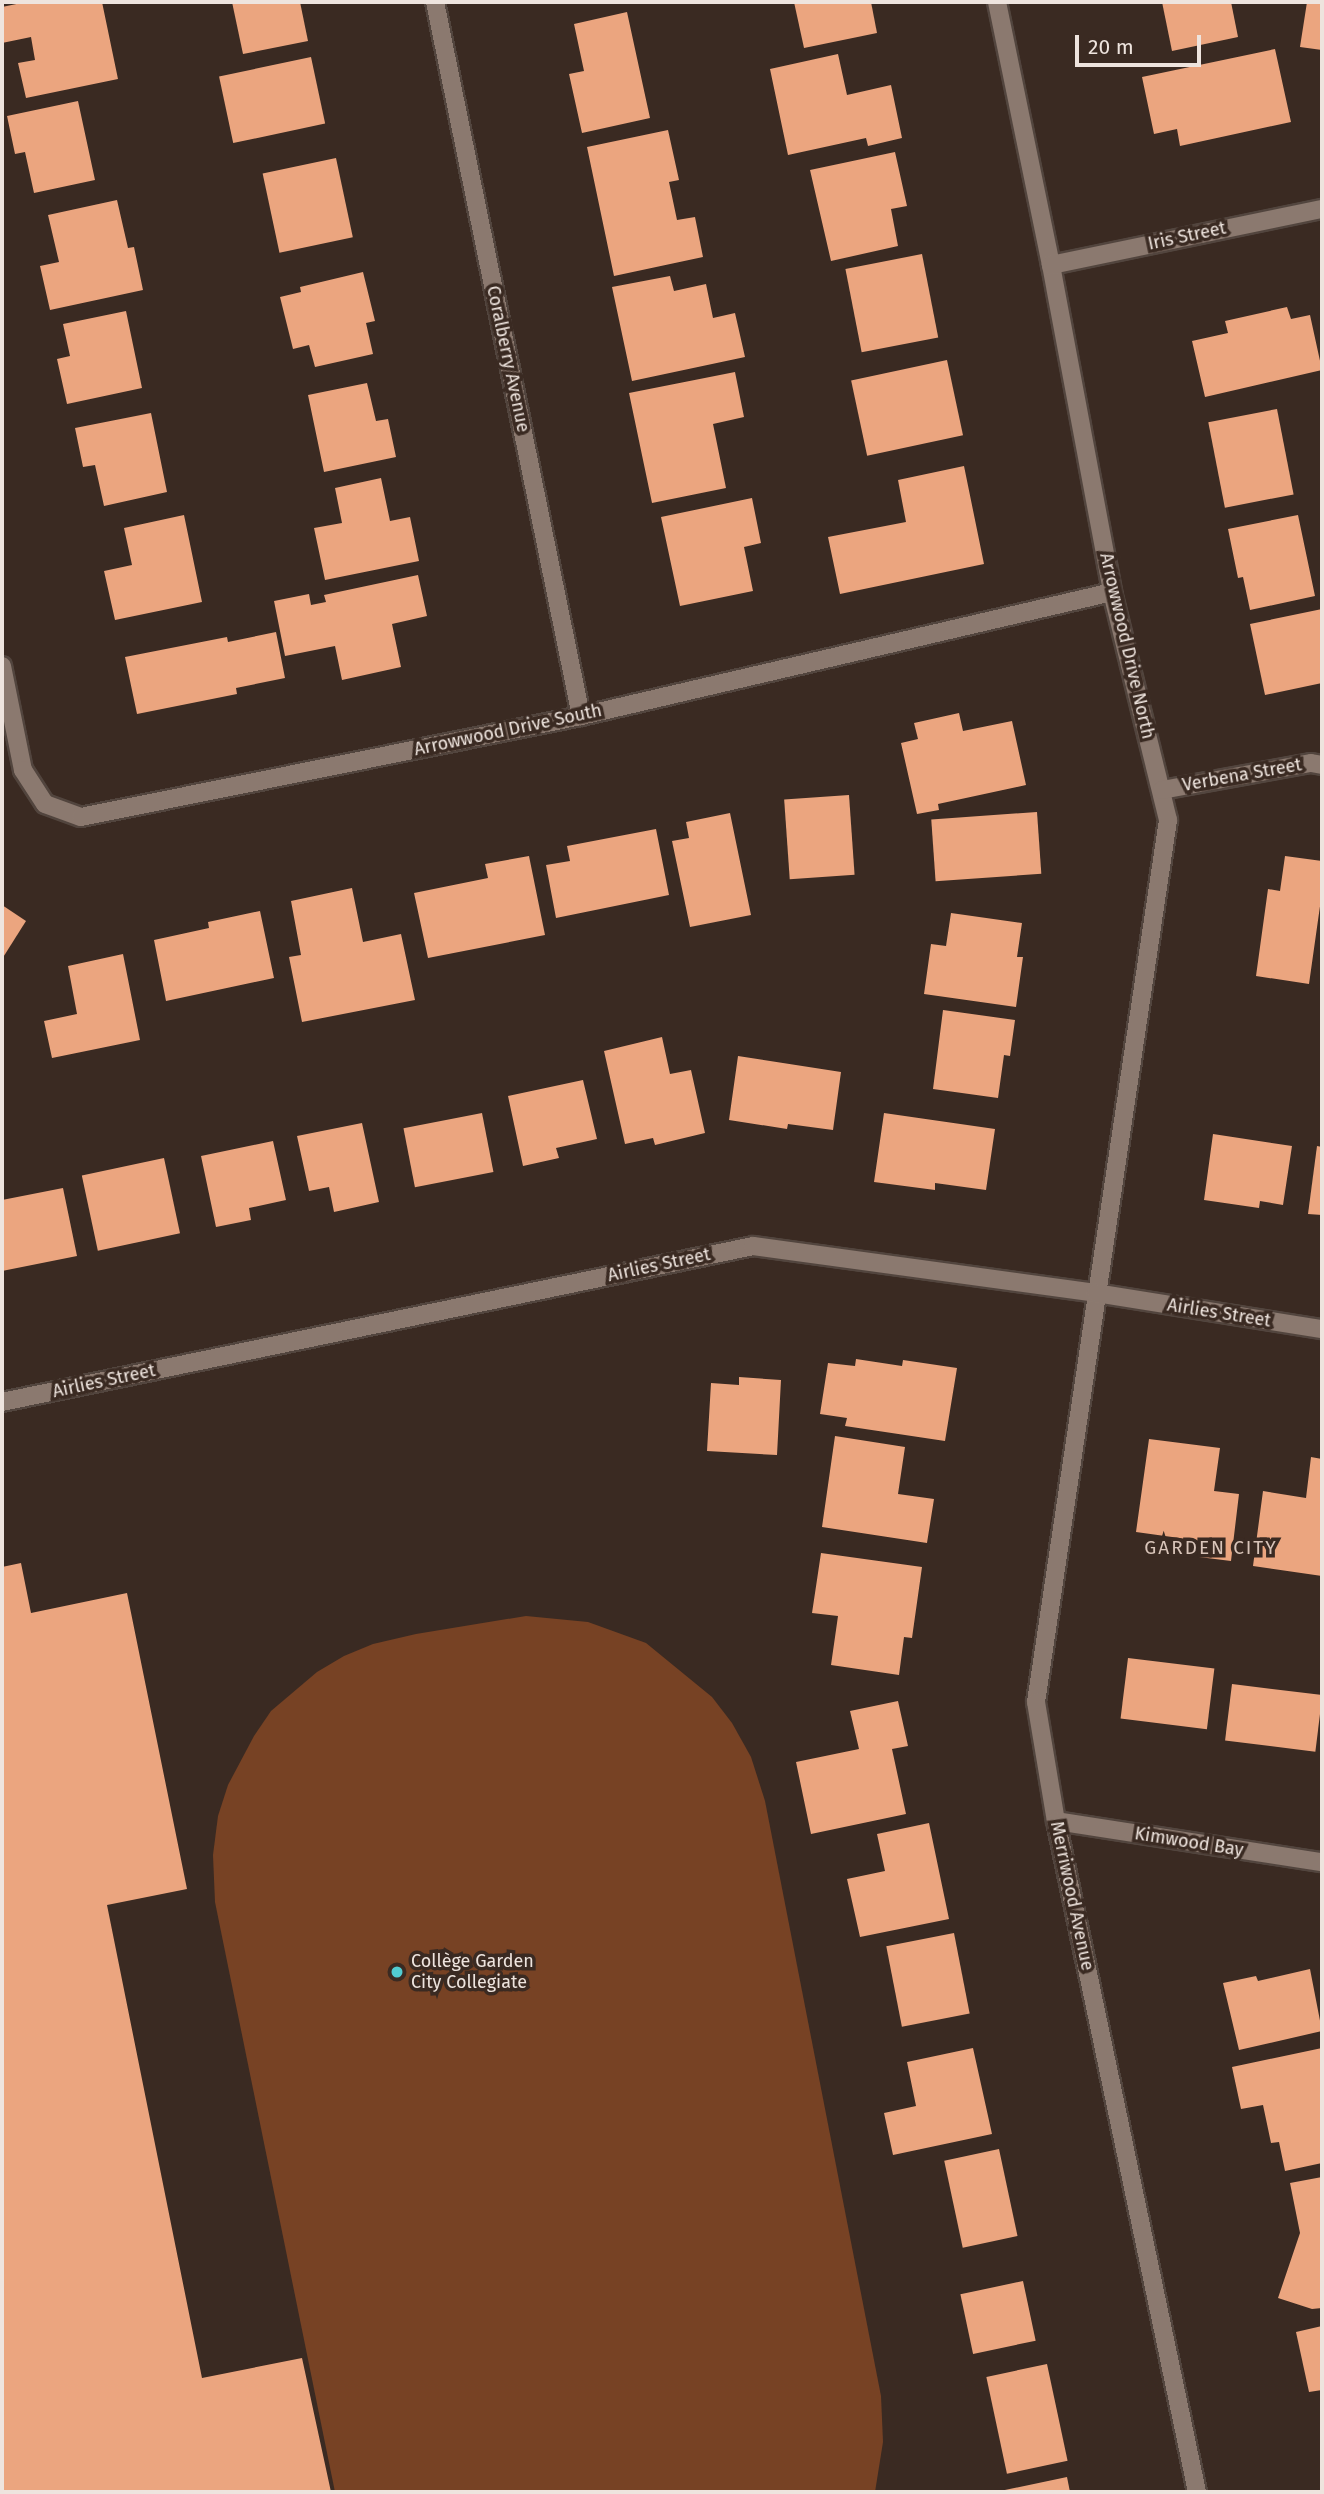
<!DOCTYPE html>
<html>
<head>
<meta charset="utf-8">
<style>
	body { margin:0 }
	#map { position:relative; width:1324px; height:2494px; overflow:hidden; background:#3a2a22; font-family:"Fira Sans",sans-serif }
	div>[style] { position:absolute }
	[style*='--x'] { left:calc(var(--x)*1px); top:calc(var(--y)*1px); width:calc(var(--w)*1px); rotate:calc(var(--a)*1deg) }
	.green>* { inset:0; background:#774224 }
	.building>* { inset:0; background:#eba57f; transform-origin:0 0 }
	.roads { filter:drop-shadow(2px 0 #52453e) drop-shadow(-2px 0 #52453e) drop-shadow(0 2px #52453e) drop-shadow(0 -2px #52453e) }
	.minor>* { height:18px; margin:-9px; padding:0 9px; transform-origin:9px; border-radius:9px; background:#8b796f }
	.dots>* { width:19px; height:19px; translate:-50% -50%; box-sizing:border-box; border:4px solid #3a2a22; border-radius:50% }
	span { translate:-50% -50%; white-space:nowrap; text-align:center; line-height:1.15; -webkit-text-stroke:7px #3a2a22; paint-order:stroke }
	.street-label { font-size:18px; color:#eee4de }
	.poi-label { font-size:18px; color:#eee4de }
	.left { translate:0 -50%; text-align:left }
	.neighbourhood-label { font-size:19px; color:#d8c4b9; letter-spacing:2px }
	.frame { position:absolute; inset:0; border:4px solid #eee4de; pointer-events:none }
	.scale { position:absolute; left:1075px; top:35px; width:126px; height:32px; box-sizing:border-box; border:4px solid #eee4de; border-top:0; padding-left:9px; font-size:21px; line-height:24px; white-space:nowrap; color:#eee4de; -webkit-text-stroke:5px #3a2a22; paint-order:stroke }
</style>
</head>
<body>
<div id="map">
	<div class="green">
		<i style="clip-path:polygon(526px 1616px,588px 1622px,646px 1643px,712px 1697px,732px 1723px,751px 1757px,765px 1801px,881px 2396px,883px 2442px,875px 2492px,335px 2492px,215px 1902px,213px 1855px,218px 1816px,228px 1785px,254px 1736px,271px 1711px,317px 1672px,344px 1656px,373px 1644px,416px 1634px)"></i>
	</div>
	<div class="building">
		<i style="clip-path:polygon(26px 2px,102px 2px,118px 79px,26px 98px,18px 63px,35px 60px,31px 37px,2px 43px,2px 7px)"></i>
		<i style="clip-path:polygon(232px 2px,300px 2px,308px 41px,243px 54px)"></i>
		<i style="clip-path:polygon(794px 2px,871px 2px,877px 33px,804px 48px)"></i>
		<i style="clip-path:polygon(1162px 2px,1231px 2px,1238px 37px,1172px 51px)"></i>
		<i style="clip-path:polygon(1307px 2px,1322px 2px,1322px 50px,1300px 47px)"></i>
		<i style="clip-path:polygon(627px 12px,650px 118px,582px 133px,569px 74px,584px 71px,574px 24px)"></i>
		<i style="clip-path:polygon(1275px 49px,1291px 122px,1180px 146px,1177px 129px,1154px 134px,1142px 77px)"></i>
		<i style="clip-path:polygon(838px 54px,847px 95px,891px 85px,902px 138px,868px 146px,866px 138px,788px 155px,770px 69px)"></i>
		<i style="left:311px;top:57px;width:68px;height:94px;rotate:78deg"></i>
		<i style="clip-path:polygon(78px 101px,95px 180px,34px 193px,25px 152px,15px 154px,7px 116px)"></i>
		<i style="clip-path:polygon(668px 130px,679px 180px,669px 182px,677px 220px,695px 217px,703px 257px,614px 276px,587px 147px)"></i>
		<i style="clip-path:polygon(895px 152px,907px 206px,891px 209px,898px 246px,831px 261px,810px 170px)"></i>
		<i style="left:336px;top:158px;width:81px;height:75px;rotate:78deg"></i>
		<i style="clip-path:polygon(117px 200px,128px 248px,134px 247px,143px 290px,50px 310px,40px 266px,59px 262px,48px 215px)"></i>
		<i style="left:922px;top:254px;width:85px;height:78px;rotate:79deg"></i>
		<i style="clip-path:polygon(363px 272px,375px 321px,366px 323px,373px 354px,315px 367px,309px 345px,293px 349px,280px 297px,301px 292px,300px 287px)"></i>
		<i style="clip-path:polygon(670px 276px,674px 291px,706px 284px,713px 318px,735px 313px,745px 357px,632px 381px,612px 287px)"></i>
		<i style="clip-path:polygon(1287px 307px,1291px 319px,1310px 315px,1322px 370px,1205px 397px,1192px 341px,1228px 333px,1225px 321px)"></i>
		<i style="clip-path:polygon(126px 311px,142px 388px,67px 404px,57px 359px,70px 356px,63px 324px)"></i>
		<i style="left:947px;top:360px;width:77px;height:98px;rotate:78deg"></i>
		<i style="clip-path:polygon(735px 372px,744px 417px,713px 424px,726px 488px,652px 503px,629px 393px)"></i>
		<i style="clip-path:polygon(367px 383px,376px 421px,388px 419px,396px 457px,324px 472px,308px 395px)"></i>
		<i style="left:1277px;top:409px;width:87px;height:70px;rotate:79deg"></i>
		<i style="clip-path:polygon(151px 413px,167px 492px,104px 506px,95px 465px,83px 467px,75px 428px)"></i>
		<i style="clip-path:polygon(964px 466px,984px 564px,840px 594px,828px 537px,906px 522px,898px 480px)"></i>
		<i style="clip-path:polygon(381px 478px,390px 521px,410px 517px,419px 561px,325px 580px,314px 528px,342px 523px,335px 488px)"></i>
		<i style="clip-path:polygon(752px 498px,761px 543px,744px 547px,753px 591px,680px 606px,661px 517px)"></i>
		<i style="clip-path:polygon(184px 515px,202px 602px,115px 620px,104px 571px,132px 565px,124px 528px)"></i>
		<i style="clip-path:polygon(1298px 515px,1315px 596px,1250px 610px,1243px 577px,1238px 578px,1228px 529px)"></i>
		<i style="clip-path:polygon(418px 575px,427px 616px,392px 624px,401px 667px,342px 680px,335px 646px,285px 656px,274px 601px,309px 594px,311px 605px,326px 602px,324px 595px)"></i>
		<i style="clip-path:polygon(1322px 609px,1322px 683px,1265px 695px,1250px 624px)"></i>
		<i style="clip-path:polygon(276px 632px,285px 678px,236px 688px,237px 694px,137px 714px,125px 657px,227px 637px,228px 642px)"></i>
		<i style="clip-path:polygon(959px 713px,963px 731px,1012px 721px,1026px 785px,938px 804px,939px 810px,917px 814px,901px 743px,918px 739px,914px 723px)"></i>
		<i style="left:849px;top:795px;width:80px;height:65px;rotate:86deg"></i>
		<i style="left:1037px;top:812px;width:62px;height:106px;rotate:86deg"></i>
		<i style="clip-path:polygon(730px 813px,751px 915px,690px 927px,672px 841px,689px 838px,686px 822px)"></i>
		<i style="clip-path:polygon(656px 829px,669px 895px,556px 918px,546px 865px,570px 861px,567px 846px)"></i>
		<i style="clip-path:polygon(529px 856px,545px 935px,428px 958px,414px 893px,488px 878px,485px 864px)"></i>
		<i style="clip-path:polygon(1285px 856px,1322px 861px,1322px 892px,1309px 984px,1256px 976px,1268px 889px,1280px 891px)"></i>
		<i style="clip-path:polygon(352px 888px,363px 942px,401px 934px,415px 1000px,302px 1022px,289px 957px,301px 955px,291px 901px)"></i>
		<i style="clip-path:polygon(2px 905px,26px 921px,2px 959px)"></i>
		<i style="clip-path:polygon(260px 911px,274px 978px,166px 1001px,154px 940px,209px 928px,208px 922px)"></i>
		<i style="clip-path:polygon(951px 913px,1022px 923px,1017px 957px,1023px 957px,1016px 1007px,924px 994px,931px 944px,946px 946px)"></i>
		<i style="clip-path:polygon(123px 954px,140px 1040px,52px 1058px,44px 1021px,77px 1014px,68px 966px)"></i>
		<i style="clip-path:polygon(943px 1010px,1015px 1020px,1010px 1056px,1004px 1055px,998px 1098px,933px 1089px)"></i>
		<i style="clip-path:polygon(662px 1037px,670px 1074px,691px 1070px,705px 1133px,655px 1145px,653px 1138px,625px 1144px,604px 1051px)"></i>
		<i style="clip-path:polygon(738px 1056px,841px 1072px,833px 1130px,788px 1124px,787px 1129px,729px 1120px)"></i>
		<i style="clip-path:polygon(583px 1080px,597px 1139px,556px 1148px,559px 1158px,523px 1166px,508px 1096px)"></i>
		<i style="left:482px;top:1113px;width:60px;height:80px;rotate:79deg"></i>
		<i style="clip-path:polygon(884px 1113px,995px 1129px,986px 1190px,935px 1183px,935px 1190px,874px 1182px)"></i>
		<i style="clip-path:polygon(362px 1123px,379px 1202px,334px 1212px,329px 1187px,309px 1191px,297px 1136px)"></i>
		<i style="clip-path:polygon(1213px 1134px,1292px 1146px,1283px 1205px,1260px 1201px,1259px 1208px,1204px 1200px)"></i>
		<i style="clip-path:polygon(273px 1141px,286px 1200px,249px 1208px,251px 1220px,216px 1227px,201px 1156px)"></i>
		<i style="clip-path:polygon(1317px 1146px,1322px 1147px,1322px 1215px,1308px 1214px)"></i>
		<i style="left:164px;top:1158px;width:77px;height:84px;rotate:78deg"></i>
		<i style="clip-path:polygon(63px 1188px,77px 1256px,2px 1271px,2px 1200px)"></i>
		<i style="clip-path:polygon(856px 1359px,902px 1366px,903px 1360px,957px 1368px,945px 1441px,845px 1426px,847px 1418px,820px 1414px,828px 1363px,855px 1366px)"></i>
		<i style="clip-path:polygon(739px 1377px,781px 1380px,777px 1455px,707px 1451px,711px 1383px,739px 1385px)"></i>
		<i style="clip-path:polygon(835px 1436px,905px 1447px,898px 1494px,934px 1499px,927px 1543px,822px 1527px)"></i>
		<i style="clip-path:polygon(1149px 1439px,1220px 1448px,1214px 1491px,1239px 1494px,1231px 1561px,1199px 1557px,1201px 1541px,1136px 1532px)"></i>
		<i style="clip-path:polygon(1311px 1457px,1322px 1459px,1322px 1576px,1253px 1566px,1263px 1491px,1306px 1498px)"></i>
		<i style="clip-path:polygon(821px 1553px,922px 1567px,912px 1638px,904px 1637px,899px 1675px,831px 1665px,838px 1616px,812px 1613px)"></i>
		<i style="clip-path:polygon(21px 1563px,31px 1613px,127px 1593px,187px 1889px,107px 1905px,202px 2378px,302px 2358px,331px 2492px,2px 2492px,2px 1567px)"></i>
		<i style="left:1128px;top:1658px;width:87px;height:61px;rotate:7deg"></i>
		<i style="left:1232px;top:1684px;width:91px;height:57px;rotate:7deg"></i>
		<i style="clip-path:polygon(898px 1701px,908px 1746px,892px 1749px,906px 1814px,811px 1834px,796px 1762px,859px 1749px,850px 1711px)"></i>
		<i style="clip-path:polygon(929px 1823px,949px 1919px,860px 1937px,847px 1879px,885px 1871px,877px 1834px)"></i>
		<i style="left:954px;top:1933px;width:82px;height:69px;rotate:79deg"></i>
		<i style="clip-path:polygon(1310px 1969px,1322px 2031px,1239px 2050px,1223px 1983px,1256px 1976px,1258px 1981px)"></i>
		<i style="clip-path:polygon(973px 2048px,992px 2134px,893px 2155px,884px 2113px,916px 2106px,907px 2062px)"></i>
		<i style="clip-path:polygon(1322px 2048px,1322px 2163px,1285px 2171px,1279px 2142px,1271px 2143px,1263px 2105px,1241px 2109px,1232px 2067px)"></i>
		<i style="left:999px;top:2149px;width:89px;height:56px;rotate:78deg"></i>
		<i style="clip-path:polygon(1322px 2177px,1322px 2308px,1312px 2309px,1278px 2298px,1300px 2233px,1290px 2183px)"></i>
		<i style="left:1023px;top:2281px;width:61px;height:64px;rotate:78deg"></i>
		<i style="clip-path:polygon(1322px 2326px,1322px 2390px,1309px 2392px,1296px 2332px)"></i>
		<i style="left:1047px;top:2364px;width:99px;height:62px;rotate:78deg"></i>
		<i style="clip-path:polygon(1067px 2477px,1070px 2492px,1000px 2492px,1000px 2491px)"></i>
	</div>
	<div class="roads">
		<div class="minor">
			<i style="--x:435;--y:2;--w:729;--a:78.44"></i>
			<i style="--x:997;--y:2;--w:268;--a:78.4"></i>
			<i style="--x:1051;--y:265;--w:333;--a:79.4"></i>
			<i style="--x:1112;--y:592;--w:235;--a:76.2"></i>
			<i style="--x:1168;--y:820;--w:892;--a:98.51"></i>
			<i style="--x:1036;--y:1702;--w:121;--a:80.5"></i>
			<i style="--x:1056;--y:1821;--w:686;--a:78.13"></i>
			<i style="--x:1051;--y:265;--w:277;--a:-11.7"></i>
			<i style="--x:2;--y:666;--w:106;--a:78.6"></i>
			<i style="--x:23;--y:770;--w:40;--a:57.1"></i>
			<i style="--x:45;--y:804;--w:38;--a:20"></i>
			<i style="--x:81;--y:817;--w:510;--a:-11.42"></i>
			<i style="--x:581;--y:716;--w:545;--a:-13.14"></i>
			<i style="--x:1162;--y:790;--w:151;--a:-10.3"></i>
			<i style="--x:1311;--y:763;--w:11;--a:10"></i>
			<i style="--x:2;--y:1402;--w:767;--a:-11.73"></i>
			<i style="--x:753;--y:1246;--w:346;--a:7.8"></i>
			<i style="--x:1096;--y:1293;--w:229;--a:9.1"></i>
			<i style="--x:1056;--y:1821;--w:269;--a:8.8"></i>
		</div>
	</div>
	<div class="dots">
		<i style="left:397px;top:1972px;background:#51ccd2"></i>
	</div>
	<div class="street-label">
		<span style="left:1187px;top:236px;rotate:-12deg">Iris Street</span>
		<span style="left:508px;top:359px;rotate:78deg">Coralberry Avenue</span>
		<span style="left:1127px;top:646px;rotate:77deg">Arrowwood Drive North</span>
		<span style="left:508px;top:730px;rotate:-12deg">Arrowwood Drive South</span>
		<span style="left:1242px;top:775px;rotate:-10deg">Verbena Street</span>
		<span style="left:659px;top:1265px;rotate:-12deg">Airlies Street</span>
		<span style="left:1219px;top:1313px;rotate:9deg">Airlies Street</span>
		<span style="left:104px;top:1381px;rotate:-12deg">Airlies Street</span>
		<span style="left:1189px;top:1842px;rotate:9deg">Kimwood Bay</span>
		<span style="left:1072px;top:1896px;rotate:78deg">Merriwood Avenue</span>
	</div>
	<div class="poi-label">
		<span class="left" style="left:411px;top:1972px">Collège Garden<br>City Collegiate</span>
	</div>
	<div class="neighbourhood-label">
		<span style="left:1211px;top:1548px">GARDEN CITY</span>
	</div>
	<div class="frame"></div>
	<div class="scale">20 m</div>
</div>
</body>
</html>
